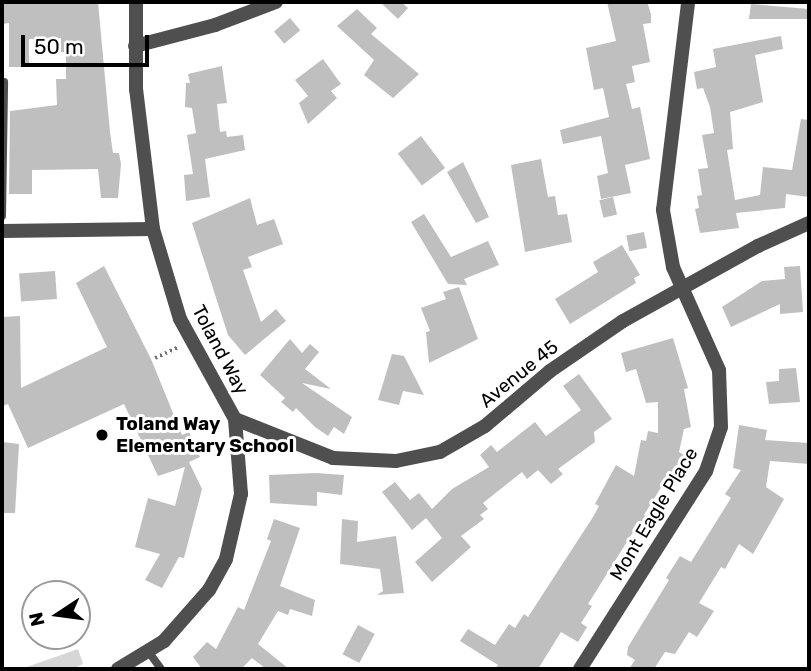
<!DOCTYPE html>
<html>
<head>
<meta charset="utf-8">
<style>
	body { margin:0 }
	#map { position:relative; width:811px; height:671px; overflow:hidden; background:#fff; font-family:Rubik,sans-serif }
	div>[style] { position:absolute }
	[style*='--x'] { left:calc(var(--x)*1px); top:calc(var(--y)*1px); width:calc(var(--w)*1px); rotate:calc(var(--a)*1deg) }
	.green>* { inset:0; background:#d6d6d6 }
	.building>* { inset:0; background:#bfbfbf; transform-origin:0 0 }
	.path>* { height:3.5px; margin-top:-1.75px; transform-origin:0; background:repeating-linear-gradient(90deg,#717171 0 2px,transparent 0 5.5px) }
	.service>* { height:8px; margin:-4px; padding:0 4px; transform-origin:4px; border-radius:4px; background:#4f4f4f }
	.minor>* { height:14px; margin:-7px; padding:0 7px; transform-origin:7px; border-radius:7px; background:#4f4f4f }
	.dots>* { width:19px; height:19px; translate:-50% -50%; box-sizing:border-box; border:4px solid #fff; border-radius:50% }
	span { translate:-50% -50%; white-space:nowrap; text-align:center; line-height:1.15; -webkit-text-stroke:6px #fff; paint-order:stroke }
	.street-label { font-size:19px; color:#000 }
	.poi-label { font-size:19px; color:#000; font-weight:700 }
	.left { translate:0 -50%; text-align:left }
	.frame { position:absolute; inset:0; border:4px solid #000; pointer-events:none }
	.north { position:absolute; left:21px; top:580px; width:70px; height:70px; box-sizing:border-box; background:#fff; border:2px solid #999; border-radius:50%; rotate:257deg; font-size:19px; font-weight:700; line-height:28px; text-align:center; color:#000 }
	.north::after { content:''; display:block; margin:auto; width:24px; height:32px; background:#000; clip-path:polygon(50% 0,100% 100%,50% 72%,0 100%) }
	.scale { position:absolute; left:21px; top:35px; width:128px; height:32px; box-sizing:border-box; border:4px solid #000; border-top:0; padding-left:9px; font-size:21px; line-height:24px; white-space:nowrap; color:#000; -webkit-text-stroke:5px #fff; paint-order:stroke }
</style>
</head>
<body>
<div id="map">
	<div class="green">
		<i style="clip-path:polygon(78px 649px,83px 664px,73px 669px,21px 669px)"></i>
	</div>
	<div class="building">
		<i style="clip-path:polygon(2px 2px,98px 2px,110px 132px,113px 153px,119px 153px,121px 164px,118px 198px,101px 198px,98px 169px,32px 170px,32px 194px,9px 194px,10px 111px,57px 105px,56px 79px,66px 79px,66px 52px,61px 52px,61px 38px,29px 39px,29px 67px,9px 67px,9px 23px,2px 24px)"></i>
		<i style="clip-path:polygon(380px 2px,401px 2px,408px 8px,398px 19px)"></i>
		<i style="clip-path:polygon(607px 2px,647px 2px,651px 14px,651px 23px,643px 24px,650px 62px,632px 66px,635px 82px,626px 84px,632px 109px,640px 107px,650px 159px,625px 165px,631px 193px,601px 199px,597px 176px,608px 173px,601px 136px,563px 144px,560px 130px,609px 117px,603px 88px,594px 90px,586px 48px,616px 41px)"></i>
		<i style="clip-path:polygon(751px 4px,809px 9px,809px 19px,749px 19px)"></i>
		<i style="clip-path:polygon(357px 9px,377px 28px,371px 34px,419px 74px,393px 98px,364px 75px,374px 60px,337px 26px)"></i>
		<i style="left:290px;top:18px;width:16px;height:21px;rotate:50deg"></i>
		<i style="clip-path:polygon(781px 36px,783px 49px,755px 55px,763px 102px,730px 112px,733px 149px,727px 150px,735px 200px,760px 195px,763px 167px,792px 170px,801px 119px,809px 120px,809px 197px,786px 194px,785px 208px,736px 213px,739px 228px,700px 233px,695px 209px,699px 208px,697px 196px,702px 195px,698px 169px,708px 168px,702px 135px,714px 133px,710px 107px,703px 88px,697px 89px,694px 72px,716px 67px,713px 49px)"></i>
		<i style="clip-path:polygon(323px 59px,341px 84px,331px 91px,337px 98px,308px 124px,299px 103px,308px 96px,295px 80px)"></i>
		<i style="clip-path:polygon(222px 66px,227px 103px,217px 104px,220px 132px,226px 131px,227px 137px,243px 135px,245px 150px,205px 159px,210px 197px,186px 201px,184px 175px,193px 174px,187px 135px,196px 133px,192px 108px,185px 107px,186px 83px,190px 83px,188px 74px)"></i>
		<i style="left:421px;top:136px;width:40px;height:29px;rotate:53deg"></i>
		<i style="clip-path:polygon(541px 159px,548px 197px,555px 196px,558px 215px,567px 214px,572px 242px,525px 252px,511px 165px)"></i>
		<i style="clip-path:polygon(463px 162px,489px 217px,476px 223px,447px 172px)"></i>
		<i style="left:613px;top:197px;width:18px;height:14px;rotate:77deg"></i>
		<i style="clip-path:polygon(250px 198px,257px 225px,274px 219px,283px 244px,248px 257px,252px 267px,243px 270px,261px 322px,276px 309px,286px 321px,245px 355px,228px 335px,192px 223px)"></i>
		<i style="clip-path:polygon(424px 214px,451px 257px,488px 241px,499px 265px,464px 279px,467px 285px,448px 284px,411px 222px)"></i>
		<i style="left:644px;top:232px;width:16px;height:18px;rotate:79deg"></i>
		<i style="clip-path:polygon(622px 245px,640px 275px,634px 278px,636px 283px,570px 324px,555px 299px,598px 272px,593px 262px)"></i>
		<i style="clip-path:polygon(104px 266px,151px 359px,182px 435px,189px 432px,200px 457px,189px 462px,202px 489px,184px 558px,179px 557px,162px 588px,145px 580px,160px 554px,135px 547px,148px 498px,175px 506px,185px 467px,158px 476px,124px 404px,28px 448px,8px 404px,2px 406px,2px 317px,20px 316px,21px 388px,107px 347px,76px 283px)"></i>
		<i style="clip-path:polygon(800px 266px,803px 312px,780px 314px,780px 304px,731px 327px,722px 307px,762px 281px,785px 279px,784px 267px)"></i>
		<i style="left:55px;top:271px;width:28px;height:36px;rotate:86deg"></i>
		<i style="clip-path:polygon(459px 287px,478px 339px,429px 363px,426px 332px,430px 331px,421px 308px,446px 299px,443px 292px)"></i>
		<i style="clip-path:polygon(673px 338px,688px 388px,684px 389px,691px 427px,684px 429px,679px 452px,694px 461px,682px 480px,670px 473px,644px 515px,652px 520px,643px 534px,635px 529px,588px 604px,592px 606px,581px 623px,587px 627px,578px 642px,561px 632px,538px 669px,495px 669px,498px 665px,460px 641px,468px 629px,495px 645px,509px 624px,515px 628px,524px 614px,528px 617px,593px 517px,599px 506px,595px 504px,616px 465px,634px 476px,641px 440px,646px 441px,648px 431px,658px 433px,658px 402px,646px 403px,636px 369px,626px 372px,621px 353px)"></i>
		<i style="clip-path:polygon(290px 339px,302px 353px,310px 344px,319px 352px,305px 369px,331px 389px,302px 383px,352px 417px,344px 434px,334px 427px,328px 436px,315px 427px,296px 408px,293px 412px,281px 402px,285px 398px,260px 375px)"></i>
		<i style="clip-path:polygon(392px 354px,404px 356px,424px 395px,403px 391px,399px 405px,378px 400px)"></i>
		<i style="clip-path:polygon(796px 368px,800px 402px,769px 404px,766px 382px,779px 381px,779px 369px)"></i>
		<i style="clip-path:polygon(579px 374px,612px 419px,594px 432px,595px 442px,558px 469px,563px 474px,551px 484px,538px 470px,527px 479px,522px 472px,483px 503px,488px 509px,480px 515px,484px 519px,461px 536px,471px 547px,432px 582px,415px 562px,442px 538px,426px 518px,412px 530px,382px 492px,395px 482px,410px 500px,419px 493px,432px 509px,452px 489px,489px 467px,480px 455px,491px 445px,497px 452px,535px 422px,546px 436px,581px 410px,563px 386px)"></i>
		<i style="clip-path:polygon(739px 425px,767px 430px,765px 440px,809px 443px,809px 464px,770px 461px,766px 487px,784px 499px,753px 554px,739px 544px,725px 569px,721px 567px,699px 603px,714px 611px,697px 637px,689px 632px,675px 654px,665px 652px,654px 669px,629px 669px,635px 660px,627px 655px,628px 647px,669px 580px,666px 578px,680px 556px,691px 562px,731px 498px,725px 494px,741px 470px,733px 468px)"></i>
		<i style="clip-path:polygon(3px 442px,19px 444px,15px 513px,2px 513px)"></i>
		<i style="clip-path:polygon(316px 473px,344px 475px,342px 495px,317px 492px,317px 506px,270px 503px,269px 475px)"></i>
		<i style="clip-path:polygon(274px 519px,300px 528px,280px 586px,315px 600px,312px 616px,290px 609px,288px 615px,278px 611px,258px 644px,289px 669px,266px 669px,252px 658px,241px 669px,202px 669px,193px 657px,207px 642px,216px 649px,238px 607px,244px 610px,271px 541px,267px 539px)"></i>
		<i style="clip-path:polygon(342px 519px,358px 521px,357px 542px,396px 536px,404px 593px,377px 595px,383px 591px,380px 569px,340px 564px)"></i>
		<i style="left:358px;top:625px;width:19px;height:33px;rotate:28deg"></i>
	</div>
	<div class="path">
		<i style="--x:155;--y:358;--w:26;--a:-25"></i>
	</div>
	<div class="service">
		<i style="--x:2;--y:216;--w:134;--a:-89.1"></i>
		<i style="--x:148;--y:651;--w:22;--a:54"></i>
	</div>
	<div class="minor">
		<i style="--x:135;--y:46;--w:83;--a:-14.7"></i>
		<i style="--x:215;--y:25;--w:65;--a:-20.7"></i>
		<i style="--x:2;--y:231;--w:151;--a:-0.8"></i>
		<i style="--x:235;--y:419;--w:105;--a:21.7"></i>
		<i style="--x:333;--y:458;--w:63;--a:2.7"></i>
		<i style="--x:396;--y:461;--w:45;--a:-11.6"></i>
		<i style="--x:440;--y:452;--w:52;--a:-30"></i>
		<i style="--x:485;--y:426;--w:85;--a:-40.2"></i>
		<i style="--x:550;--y:371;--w:88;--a:-34.4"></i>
		<i style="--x:623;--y:321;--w:154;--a:-29.1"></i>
		<i style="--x:758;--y:246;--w:56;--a:-24.3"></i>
		<i style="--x:118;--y:669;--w:54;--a:-31.3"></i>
		<i style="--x:164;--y:641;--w:68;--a:-48.6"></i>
		<i style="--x:209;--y:590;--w:35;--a:-61"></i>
		<i style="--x:226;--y:559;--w:67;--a:-77"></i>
		<i style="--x:241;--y:494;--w:75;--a:-94.6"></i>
		<i style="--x:235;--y:419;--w:114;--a:-118.8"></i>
		<i style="--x:180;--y:319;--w:94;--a:-106.7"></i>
		<i style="--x:153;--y:229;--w:141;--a:-96.9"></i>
		<i style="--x:136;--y:89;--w:87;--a:-90"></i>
		<i style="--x:580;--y:669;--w:235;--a:-57.5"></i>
		<i style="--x:706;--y:471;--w:46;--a:-71.2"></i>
		<i style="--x:721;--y:427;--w:57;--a:-92"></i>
		<i style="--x:719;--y:370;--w:113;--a:-114.1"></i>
		<i style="--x:673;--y:267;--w:58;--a:-100"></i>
		<i style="--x:663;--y:210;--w:209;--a:-83.1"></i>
	</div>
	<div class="dots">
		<i style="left:102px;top:435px;background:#000"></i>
	</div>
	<div class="street-label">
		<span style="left:220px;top:350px;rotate:62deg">Toland Way</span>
		<span style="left:519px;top:374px;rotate:-39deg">Avenue 45</span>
		<span style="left:654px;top:514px;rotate:-59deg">Mont Eagle Place</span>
	</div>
	<div class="poi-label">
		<span class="left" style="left:116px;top:435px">Toland Way<br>Elementary School</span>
	</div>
	<div class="frame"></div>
	<div class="north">N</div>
	<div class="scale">50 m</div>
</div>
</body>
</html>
